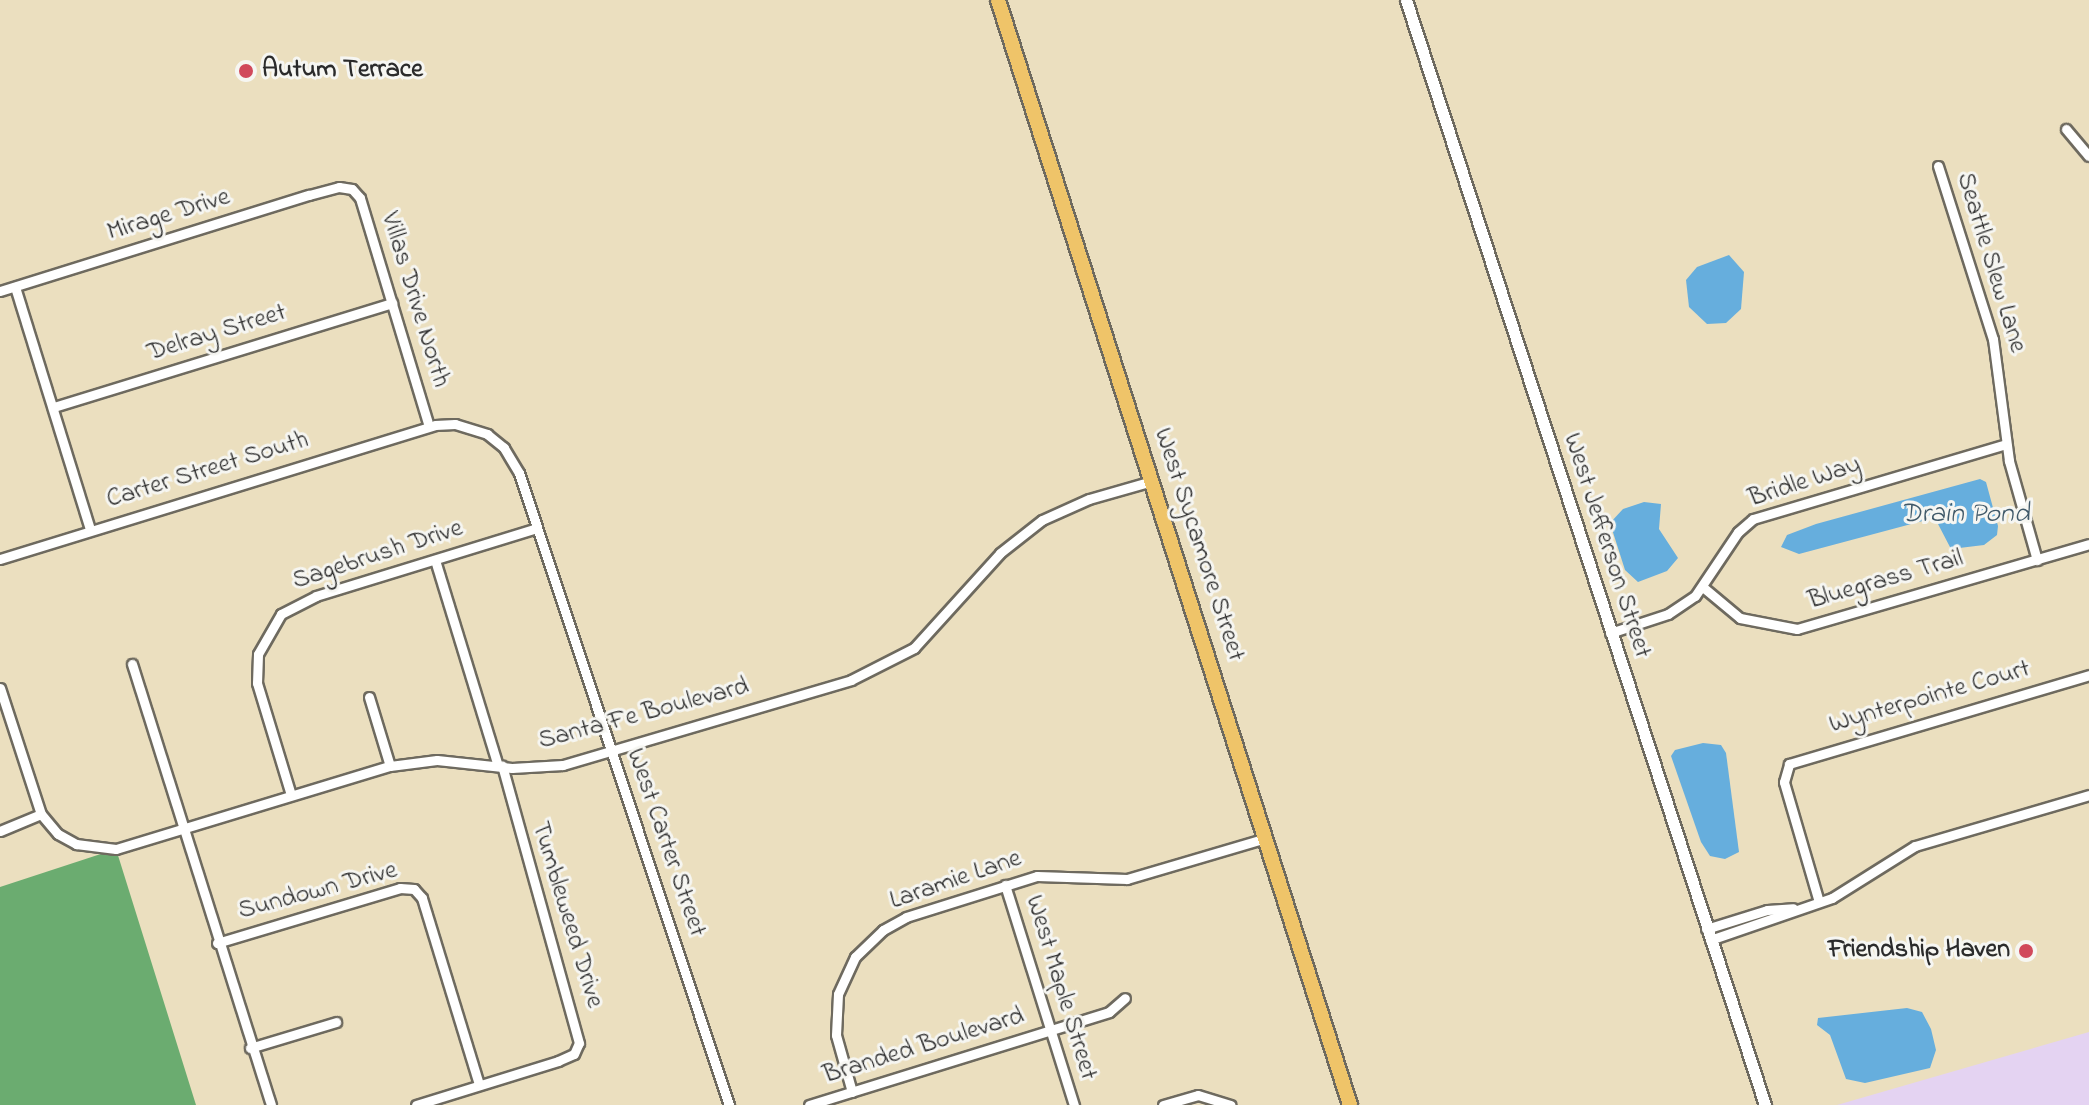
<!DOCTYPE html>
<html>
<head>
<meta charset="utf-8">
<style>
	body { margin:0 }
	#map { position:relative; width:2089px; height:1105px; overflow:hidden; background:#ebdfbf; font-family:"Indie Flower",sans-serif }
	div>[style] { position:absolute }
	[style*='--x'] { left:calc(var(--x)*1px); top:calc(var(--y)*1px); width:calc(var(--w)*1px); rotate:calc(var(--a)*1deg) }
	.built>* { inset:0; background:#e4d3f2 }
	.forest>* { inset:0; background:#6bac70 }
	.water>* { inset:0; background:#66aedd }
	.roads { filter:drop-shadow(2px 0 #6e6a5f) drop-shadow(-2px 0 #6e6a5f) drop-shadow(0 2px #6e6a5f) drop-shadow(0 -2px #6e6a5f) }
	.minor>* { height:9px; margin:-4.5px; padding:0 4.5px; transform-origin:4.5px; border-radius:4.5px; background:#fff }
	.tertiary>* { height:11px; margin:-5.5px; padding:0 5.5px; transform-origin:5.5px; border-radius:5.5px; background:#fff }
	.primary>* { height:14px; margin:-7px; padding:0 7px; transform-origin:7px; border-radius:7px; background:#efc469 }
	.dots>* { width:22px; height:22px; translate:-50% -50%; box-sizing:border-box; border:4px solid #f6f6f2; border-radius:50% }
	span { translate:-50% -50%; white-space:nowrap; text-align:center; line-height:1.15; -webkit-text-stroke:6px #f6f6f2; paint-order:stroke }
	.poi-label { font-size:26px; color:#2b2b2b; font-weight:700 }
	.left { translate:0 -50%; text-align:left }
	.right { translate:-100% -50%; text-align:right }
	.street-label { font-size:26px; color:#2b2b2b }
	.water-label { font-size:28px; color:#405969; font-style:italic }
</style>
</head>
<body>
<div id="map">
	<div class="built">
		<i style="clip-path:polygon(2089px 1032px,2089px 1105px,1837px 1105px)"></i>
	</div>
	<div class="forest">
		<i style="clip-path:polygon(116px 849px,196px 1105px,0 1105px,0 887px)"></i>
	</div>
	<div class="water">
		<i style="clip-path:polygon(1729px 255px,1744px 272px,1741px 309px,1726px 323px,1707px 324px,1689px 307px,1686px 280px,1697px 267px)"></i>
		<i style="clip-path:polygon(1980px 479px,1986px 482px,1998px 526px,1997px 535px,1984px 545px,1951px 549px,1938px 524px,1930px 519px,1799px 554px,1781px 547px,1787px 535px,1816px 524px)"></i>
		<i style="clip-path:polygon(1644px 502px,1661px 504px,1659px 529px,1678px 558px,1667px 571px,1638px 582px,1625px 570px,1610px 523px,1623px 509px)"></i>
		<i style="clip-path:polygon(1703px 743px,1721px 745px,1726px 753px,1739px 852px,1725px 859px,1710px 856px,1701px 842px,1671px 756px,1675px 750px)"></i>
		<i style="clip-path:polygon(1907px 1008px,1922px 1012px,1931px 1029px,1936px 1050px,1930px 1068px,1865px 1083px,1846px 1079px,1830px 1035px,1817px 1025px,1818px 1018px)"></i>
	</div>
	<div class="roads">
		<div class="minor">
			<i style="--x:2066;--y:129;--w:35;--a:50"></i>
			<i style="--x:1938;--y:166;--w:182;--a:72.4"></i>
			<i style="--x:1993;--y:339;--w:123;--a:82.5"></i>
			<i style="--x:2009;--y:461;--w:103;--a:74.2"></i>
			<i style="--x:15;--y:287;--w:254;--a:72.8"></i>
			<i style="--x:0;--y:291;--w:324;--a:-17.3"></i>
			<i style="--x:309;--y:195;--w:31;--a:-15"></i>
			<i style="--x:339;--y:187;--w:13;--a:9"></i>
			<i style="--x:352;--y:189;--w:12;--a:48"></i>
			<i style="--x:360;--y:198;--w:238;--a:73.2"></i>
			<i style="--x:54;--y:407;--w:354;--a:-17.1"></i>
			<i style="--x:0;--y:559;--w:455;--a:-17.1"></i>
			<i style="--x:435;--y:425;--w:20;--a:-3"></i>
			<i style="--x:455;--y:424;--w:34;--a:17"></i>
			<i style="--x:487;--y:434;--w:22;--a:39"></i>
			<i style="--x:504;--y:448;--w:29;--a:59"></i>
			<i style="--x:519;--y:473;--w:666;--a:71.62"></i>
			<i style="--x:435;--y:560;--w:215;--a:73"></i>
			<i style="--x:1704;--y:588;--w:47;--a:39.8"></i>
			<i style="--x:1740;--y:618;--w:58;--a:10.9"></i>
			<i style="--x:1797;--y:629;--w:304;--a:-16.2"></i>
			<i style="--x:1610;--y:633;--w:61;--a:-18.1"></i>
			<i style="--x:1668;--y:614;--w:32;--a:-34"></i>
			<i style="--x:1695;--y:596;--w:77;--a:-56.1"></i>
			<i style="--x:1738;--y:532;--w:20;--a:-41"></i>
			<i style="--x:1753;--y:519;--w:264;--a:-16.5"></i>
			<i style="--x:132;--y:664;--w:462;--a:72.5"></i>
			<i style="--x:0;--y:688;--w:133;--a:72"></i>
			<i style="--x:41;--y:814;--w:26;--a:50"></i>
			<i style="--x:58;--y:834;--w:21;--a:29"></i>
			<i style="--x:76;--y:844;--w:40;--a:7.1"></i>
			<i style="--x:116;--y:849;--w:286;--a:-16.9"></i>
			<i style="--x:390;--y:766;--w:47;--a:-7.3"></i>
			<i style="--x:437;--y:760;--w:75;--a:6.1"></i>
			<i style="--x:512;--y:768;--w:51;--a:-3.4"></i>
			<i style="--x:563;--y:765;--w:300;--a:-16.4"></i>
			<i style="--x:851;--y:680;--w:71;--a:-26.9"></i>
			<i style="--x:914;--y:648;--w:128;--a:-47.8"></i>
			<i style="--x:1000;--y:553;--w:53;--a:-38.2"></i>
			<i style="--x:1042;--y:520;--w:51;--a:-24.1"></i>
			<i style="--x:1089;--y:499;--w:66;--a:-15.9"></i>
			<i style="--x:369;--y:697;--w:72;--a:73.1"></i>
			<i style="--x:291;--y:795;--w:117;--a:-106.9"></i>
			<i style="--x:257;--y:683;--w:29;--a:-88"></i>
			<i style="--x:258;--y:654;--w:46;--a:-60.1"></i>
			<i style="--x:281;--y:614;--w:39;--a:-27"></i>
			<i style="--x:316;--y:596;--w:231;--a:-17.1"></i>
			<i style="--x:0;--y:831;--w:44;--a:-22.5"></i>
			<i style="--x:1005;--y:885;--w:231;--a:72.6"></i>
			<i style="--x:1819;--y:902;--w:125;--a:-106.3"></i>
			<i style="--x:1784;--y:782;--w:19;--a:-74"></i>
			<i style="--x:1789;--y:764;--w:313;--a:-16.5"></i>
			<i style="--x:1706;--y:929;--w:64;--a:-17.3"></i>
			<i style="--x:1767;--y:910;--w:26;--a:-4"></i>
			<i style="--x:1710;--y:940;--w:129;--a:-19"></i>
			<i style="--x:1832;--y:898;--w:98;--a:-32.1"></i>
			<i style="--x:1915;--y:846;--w:181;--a:-16.3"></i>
			<i style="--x:217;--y:943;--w:191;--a:-16.7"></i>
			<i style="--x:400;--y:888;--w:14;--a:4"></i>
			<i style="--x:414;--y:889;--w:12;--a:48"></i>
			<i style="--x:422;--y:898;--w:195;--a:73"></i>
			<i style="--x:250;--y:1048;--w:90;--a:-16.8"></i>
			<i style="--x:852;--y:1092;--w:59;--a:-105.7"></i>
			<i style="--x:836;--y:1035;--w:41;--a:-87.2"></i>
			<i style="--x:838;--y:994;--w:41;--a:-65.3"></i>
			<i style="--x:855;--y:957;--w:39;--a:-44"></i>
			<i style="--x:883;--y:930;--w:26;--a:-29"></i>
			<i style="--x:906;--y:917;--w:137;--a:-17.4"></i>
			<i style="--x:1037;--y:876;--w:90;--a:1.9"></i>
			<i style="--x:1127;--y:879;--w:145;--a:-16.4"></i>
			<i style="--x:416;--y:1105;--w:149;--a:-17.2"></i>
			<i style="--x:558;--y:1061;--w:17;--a:-24"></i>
			<i style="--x:574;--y:1054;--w:12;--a:-66"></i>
			<i style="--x:579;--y:1043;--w:288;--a:-105.5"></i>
			<i style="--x:809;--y:1105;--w:314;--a:-17.2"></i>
			<i style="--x:1109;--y:1012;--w:21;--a:-41"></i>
			<i style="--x:1163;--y:1105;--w:36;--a:-16"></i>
			<i style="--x:1198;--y:1095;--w:34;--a:17"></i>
		</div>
		<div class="tertiary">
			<i style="--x:1406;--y:0;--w:1162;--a:72"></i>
		</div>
		<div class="primary">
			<i style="--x:998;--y:0;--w:1160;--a:72.33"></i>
		</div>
	</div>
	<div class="dots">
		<i style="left:246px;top:71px;background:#d1495b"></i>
		<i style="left:2026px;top:951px;background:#d1495b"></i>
	</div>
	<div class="poi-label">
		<span class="left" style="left:262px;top:71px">Autum Terrace</span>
		<span class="right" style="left:2010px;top:951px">Friendship Haven</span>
	</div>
	<div class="street-label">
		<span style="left:169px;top:216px;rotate:-17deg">Mirage Drive</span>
		<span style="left:1990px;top:263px;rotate:73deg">Seattle Slew Lane</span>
		<span style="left:414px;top:300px;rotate:73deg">Villas Drive North</span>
		<span style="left:217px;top:334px;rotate:-17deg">Delray Street</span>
		<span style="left:208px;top:471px;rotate:-17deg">Carter Street South</span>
		<span style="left:1805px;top:483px;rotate:-18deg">Bridle Way</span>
		<span style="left:1198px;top:545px;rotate:72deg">West Sycamore Street</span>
		<span style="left:1606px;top:546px;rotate:72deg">West Jefferson Street</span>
		<span style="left:378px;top:556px;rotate:-18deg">Sagebrush Drive</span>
		<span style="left:1886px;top:581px;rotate:-16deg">Bluegrass Trail</span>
		<span style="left:1930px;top:698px;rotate:-16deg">Wynterpointe Court</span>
		<span style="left:644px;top:715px;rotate:-15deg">Santa Fe Boulevard</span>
		<span style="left:665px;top:843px;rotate:71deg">West Carter Street</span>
		<span style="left:956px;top:881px;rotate:-19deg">Laramie Lane</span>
		<span style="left:318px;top:892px;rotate:-15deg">Sundown Drive</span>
		<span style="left:566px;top:915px;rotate:73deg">Tumbleweed Drive</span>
		<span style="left:1060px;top:988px;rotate:73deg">West Maple Street</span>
		<span style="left:924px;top:1047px;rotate:-17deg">Branded Boulevard</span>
	</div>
	<div class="water-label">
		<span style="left:1965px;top:515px">Drain Pond</span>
	</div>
</div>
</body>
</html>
